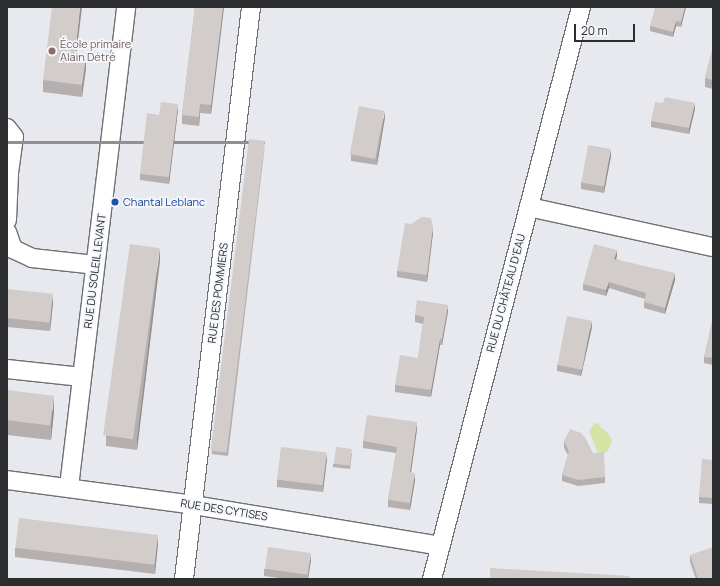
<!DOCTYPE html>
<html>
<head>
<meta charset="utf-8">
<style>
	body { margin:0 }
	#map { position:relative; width:720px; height:586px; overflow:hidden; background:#e7e9ee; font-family:Manrope,sans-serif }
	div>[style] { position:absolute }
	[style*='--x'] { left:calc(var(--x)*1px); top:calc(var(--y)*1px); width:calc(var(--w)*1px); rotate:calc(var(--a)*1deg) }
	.green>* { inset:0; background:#d5e4a6 }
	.roads { filter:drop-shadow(1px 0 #6e7074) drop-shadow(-1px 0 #6e7074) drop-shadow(0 1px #6e7074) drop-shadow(0 -1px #6e7074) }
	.minor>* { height:18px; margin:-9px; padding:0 9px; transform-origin:9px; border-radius:9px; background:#fff }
	.wall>* { inset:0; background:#b5afaf }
	.shaded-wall>* { inset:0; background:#938f8e; transform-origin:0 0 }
	.building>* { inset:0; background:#d2cccb; transform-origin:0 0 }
	.dots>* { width:11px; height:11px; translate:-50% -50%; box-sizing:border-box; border:2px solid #f4f7fc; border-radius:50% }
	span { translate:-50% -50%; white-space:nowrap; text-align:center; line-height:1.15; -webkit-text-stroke:3.5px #f4f7fc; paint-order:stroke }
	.education-label { font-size:11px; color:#785e54 }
	.left { translate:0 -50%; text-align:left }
	.transit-label { font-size:11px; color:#164399 }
	.street-label { font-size:11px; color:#2c2d2f }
	.frame { position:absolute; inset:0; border:8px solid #2c2d2f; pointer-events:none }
	.scale { position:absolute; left:574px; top:24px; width:61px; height:18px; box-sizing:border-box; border:2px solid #2c2d2f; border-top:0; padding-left:5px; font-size:12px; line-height:14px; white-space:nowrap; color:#2c2d2f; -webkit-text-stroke:3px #f4f7fc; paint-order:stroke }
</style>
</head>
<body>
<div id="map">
	<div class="green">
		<i style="clip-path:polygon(599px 423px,600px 427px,607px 432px,612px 440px,609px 449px,604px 454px,597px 451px,589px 431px,594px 424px)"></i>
	</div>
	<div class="roads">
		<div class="minor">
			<i style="--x:7;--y:128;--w:11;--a:52"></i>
			<i style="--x:14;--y:137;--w:37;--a:98"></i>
			<i style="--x:9;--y:174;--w:46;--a:92.5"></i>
			<i style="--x:529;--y:207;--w:188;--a:12.3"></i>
			<i style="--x:7;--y:232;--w:18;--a:71"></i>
			<i style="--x:13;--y:249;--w:21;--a:25"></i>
			<i style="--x:32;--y:258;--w:63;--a:6.3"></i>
			<i style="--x:7;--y:369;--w:75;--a:6.1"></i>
			<i style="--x:7;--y:480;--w:189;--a:7.6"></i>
			<i style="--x:194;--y:505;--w:250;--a:9.4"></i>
			<i style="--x:69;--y:487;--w:483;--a:-83.2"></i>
			<i style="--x:184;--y:579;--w:576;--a:-83.32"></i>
			<i style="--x:432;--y:579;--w:591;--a:-75.4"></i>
		</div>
	</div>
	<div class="wall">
		<i style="clip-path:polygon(195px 7px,224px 7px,211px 114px,200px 113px,199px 126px,182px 124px,182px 115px)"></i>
		<i style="clip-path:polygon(686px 7px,681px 27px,676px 26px,673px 37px,650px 31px,650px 26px)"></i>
		<i style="clip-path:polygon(713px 47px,713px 89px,705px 87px,705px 78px)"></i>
		<i style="clip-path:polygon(76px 55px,86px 68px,82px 97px,43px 92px,43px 80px)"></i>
		<i style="clip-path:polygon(663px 103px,695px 109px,689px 134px,651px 127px,651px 121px)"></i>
		<i style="clip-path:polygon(178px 110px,169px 184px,140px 180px,140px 174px,159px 115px)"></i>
		<i style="clip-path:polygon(385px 117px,377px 165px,351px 161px,351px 154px)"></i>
		<i style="clip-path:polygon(265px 144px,228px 456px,212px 454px,212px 451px)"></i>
		<i style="clip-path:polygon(611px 156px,604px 193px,581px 189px,581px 182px)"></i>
		<i style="clip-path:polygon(433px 233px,427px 282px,397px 277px,397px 271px)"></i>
		<i style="clip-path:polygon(617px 256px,616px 259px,675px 280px,665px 314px,644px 308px,644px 302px,645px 299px,609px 288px,606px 296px,583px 290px,583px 284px)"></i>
		<i style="clip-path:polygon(160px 260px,137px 450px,106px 446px,106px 435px)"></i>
		<i style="clip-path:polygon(7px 289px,53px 303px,50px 331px,7px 327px)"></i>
		<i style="clip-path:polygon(448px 311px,442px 345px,440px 345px,431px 397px,395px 392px,395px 385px,418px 358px,423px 324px,415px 322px,415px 315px)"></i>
		<i style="clip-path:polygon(713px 321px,713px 365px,704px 363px,704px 357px)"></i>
		<i style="clip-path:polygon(592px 327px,581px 376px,557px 371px,557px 365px)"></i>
		<i style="clip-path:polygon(7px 390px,54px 411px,51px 440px,7px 435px)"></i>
		<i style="clip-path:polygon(417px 429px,411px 473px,415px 480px,410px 510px,388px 507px,388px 500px,396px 453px,363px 448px,363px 441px)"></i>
		<i style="clip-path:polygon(564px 441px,593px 453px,605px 477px,605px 483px,578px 486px,562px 481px,562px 475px,568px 455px,564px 448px)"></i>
		<i style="clip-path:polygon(352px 453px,350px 469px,333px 467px,333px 464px)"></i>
		<i style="clip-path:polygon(327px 459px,323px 492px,277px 487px,277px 480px)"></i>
		<i style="clip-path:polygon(713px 460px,713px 504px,699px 503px,699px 497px)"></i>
		<i style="clip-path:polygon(158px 544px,155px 574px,15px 557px,15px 548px)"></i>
		<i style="clip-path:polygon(690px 555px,713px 579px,696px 579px,690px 562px)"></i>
		<i style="clip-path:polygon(311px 560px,308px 579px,287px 579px,264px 576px,264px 569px)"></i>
	</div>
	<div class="shaded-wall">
		<i style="clip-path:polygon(80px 7px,82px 7px,75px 66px,75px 55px)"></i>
		<i style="clip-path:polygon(223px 7px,224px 7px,211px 114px,211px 105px)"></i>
		<i style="clip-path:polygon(685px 7px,686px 7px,681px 27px,681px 22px)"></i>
		<i style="clip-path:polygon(676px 21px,676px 26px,673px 37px,673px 32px)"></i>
		<i style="clip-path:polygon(86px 56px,86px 68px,82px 97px,82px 85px)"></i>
		<i style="clip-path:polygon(695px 103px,695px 109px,689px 134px,689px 128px)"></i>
		<i style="clip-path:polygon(178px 104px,178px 110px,169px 184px,169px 177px)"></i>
		<i style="clip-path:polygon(200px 104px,200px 113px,199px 126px,199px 117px)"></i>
		<i style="clip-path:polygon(385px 111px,385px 117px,377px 165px,377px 159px)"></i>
		<i style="left:265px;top:141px;width:3px;height:314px;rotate:90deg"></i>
		<i style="clip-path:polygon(611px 149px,611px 156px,604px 193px,604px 187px)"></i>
		<i style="clip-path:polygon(433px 226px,433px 233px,427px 282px,427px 275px)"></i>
		<i style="clip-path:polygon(160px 248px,160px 260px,137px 450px,137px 439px)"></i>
		<i style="clip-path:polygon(617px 250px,617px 256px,614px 265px,614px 259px)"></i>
		<i style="clip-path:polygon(675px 273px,675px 280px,665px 314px,665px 308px)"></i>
		<i style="clip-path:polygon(609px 282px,609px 288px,606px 296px,606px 290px)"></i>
		<i style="clip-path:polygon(53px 294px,53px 303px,50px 331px,50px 322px)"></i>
		<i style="clip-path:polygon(448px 305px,448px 311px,442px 345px,442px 339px)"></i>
		<i style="clip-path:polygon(592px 321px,592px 327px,581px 376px,581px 369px)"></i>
		<i style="clip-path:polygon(440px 339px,440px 345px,431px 397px,431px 390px)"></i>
		<i style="clip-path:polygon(54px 396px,54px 411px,51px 440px,51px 425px)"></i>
		<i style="clip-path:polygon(417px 422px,417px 429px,410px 479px,410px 472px)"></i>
		<i style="clip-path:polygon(327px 453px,327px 459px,323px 492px,323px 485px)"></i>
		<i style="clip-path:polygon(415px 473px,415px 480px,410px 510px,410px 503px)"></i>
		<i style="clip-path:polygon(158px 534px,158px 544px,155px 574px,155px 564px)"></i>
		<i style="clip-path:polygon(311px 553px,311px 560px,308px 579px,308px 576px)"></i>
	</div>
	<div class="building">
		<i style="clip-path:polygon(52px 7px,80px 7px,75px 55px,86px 56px,82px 85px,43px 80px)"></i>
		<i style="clip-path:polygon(195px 7px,223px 7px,211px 105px,200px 104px,199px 117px,182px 115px)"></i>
		<i style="clip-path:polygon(655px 7px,685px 7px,681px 22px,676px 21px,673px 32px,650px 26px)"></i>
		<i style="clip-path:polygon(713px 47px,713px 80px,705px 78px)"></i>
		<i style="clip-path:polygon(665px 97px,695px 103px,689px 128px,651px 121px,655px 102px,663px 103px)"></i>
		<i style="clip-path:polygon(161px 102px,178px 104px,169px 177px,140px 174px,147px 113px,159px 115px)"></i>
		<i style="left:359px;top:106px;width:26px;height:49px;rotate:11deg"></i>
		<i style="left:249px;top:139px;width:16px;height:314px;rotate:7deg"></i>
		<i style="left:588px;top:145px;width:23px;height:38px;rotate:10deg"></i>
		<i style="clip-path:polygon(422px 217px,431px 218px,433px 226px,427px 275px,397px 271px,405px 223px,411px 224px)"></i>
		<i style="left:130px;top:244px;width:30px;height:193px;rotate:8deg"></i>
		<i style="clip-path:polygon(594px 244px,617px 250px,614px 259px,675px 273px,665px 308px,644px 302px,646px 293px,609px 282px,606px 290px,583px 284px)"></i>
		<i style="left:7px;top:289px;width:46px;height:29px;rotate:6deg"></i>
		<i style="clip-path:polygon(417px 300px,448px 305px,442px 339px,440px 339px,431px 390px,395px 385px,400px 355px,418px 358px,424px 317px,415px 315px)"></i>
		<i style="left:567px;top:316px;width:25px;height:50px;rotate:11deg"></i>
		<i style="clip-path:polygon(712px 321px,713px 321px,713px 358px,704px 357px)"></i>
		<i style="left:7px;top:390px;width:47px;height:30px;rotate:7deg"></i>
		<i style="clip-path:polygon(367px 415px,417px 422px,410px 472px,415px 473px,410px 503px,388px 500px,397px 447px,363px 441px)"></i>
		<i style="clip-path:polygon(570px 429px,581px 433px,586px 439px,593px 453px,604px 452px,605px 477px,578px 480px,562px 475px,569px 451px,564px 441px)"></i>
		<i style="left:281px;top:447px;width:46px;height:33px;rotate:7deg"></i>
		<i style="left:336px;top:447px;width:16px;height:17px;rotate:7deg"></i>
		<i style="clip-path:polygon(702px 459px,713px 460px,713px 498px,699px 497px)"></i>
		<i style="left:19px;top:518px;width:140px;height:30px;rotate:7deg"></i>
		<i style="left:268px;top:547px;width:43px;height:22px;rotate:8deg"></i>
		<i style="clip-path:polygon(713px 547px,713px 579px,698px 579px,690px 555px)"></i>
		<i style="clip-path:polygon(490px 568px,630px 576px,630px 579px,490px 579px)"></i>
	</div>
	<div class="dots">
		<i style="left:52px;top:51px;background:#8d6e63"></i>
		<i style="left:115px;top:202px;background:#1a4fb4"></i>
	</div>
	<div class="education-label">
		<span class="left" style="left:60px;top:51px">École primaire<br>Alain Détré</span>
	</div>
	<div class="transit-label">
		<span class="left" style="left:123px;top:202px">Chantal Leblanc</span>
	</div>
	<div class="street-label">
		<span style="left:95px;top:271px;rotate:-83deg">RUE DU SOLEIL LEVANT</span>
		<span style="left:218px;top:293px;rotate:-83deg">RUE DES POMMIERS</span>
		<span style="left:506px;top:293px;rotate:-75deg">RUE DU CHÂTEAU D'EAU</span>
		<span style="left:224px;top:510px;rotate:9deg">RUE DES CYTISES</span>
	</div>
	<div class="frame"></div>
	<div class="scale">20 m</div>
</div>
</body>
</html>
